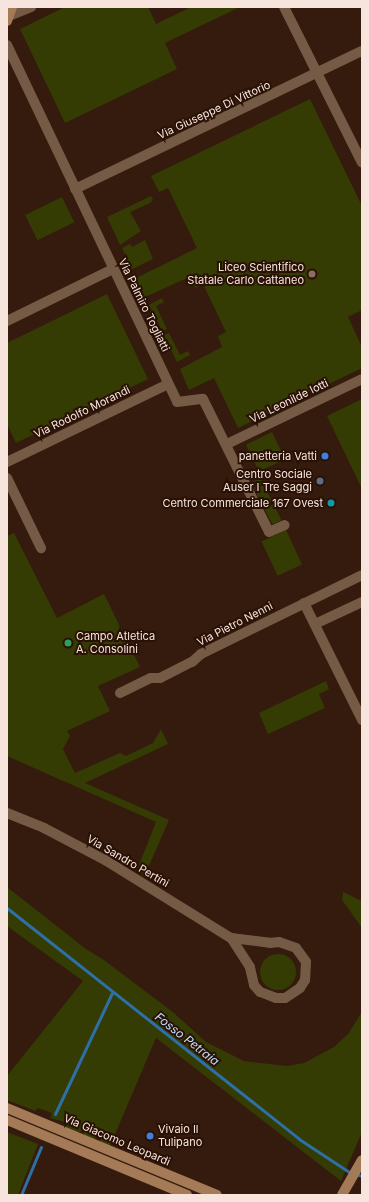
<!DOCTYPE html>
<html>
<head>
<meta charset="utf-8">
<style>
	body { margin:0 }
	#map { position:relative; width:369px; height:1202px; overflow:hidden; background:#341b0e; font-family:Inter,sans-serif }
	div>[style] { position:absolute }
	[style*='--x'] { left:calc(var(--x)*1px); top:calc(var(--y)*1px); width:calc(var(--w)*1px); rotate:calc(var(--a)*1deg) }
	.green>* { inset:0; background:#343b03; transform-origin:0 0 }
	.round { border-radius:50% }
	.stream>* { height:3px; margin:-1.5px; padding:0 1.5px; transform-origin:1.5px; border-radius:1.5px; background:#2e6fa5 }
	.street>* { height:10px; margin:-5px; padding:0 5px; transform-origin:5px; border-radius:5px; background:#755b45 }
	.secondary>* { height:10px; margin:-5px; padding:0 5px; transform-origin:5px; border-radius:5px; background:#a57a56 }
	.dots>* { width:11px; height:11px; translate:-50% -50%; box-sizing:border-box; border:2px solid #2a1105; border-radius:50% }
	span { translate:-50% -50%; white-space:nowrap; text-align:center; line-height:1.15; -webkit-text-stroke:4px #2a1105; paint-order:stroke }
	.street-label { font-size:11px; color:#f7e5dd }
	.poi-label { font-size:11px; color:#f7e5dd }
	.right { translate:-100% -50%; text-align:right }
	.left { translate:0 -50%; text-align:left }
	.water-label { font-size:12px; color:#bddefd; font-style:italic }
	.frame { position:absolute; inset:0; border:8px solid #f7e5dd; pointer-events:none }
</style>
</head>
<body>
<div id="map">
	<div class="green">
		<i style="clip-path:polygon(65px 7px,148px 7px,156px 24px,191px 7px,240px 7px,165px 43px,177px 69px,65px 123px,20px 29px)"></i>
		<i style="clip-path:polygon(310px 99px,362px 206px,362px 310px,348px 317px,362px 347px,362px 368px,238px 428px,214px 378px,189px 390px,180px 369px,222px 347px,218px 336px,226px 332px,203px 284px,195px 288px,191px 280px,187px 278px,145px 297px,136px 278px,197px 248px,168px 188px,159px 192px,151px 176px)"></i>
		<i style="clip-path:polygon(151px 196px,153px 200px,150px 203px,130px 212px,141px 231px,120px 245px,107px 217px)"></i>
		<i style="left:62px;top:197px;width:28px;height:41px;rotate:64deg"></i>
		<i style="clip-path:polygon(145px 240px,153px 259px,132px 269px,122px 248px,130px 244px,132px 247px)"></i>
		<i style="clip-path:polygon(107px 294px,148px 379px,16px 443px,7px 424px,7px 343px)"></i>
		<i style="clip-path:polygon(162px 298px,164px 302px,156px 306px,167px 329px,162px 331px,149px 305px)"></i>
		<i style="clip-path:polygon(169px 333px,180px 355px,188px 351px,190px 355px,177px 362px,164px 335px)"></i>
		<i style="clip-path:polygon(362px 399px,362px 489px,327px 416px)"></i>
		<i style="left:272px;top:432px;width:30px;height:29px;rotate:64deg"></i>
		<i style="left:260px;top:478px;width:47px;height:10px;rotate:63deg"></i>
		<i style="left:286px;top:530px;width:38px;height:27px;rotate:65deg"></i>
		<i style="clip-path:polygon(14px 533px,57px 618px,104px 594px,140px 667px,98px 686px,110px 711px,67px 731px,70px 736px,63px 749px,75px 773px,120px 753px,126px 756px,153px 743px,161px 729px,168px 744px,85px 783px,169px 820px,145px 875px,137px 870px,156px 822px,7px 756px,7px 536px)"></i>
		<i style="clip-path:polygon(326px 681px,329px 689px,319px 694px,325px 708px,268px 734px,259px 713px)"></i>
		<i style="clip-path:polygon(7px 887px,86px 949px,104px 960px,174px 1013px,206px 1042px,244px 1061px,287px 1066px,304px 1063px,334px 1047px,348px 1034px,362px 1012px,362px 1132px,341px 1181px,156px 1038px,110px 1146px,100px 1142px,102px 1137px,97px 1135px,94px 1140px,84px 1136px,84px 1129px,78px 1133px,63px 1127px,65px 1122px,50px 1118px,52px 1113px,38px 1108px,35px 1111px,7px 1100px,7px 1076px,83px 981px,7px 926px)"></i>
		<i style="clip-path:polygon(343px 892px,362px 901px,362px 928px,342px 900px)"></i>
		<i class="round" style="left:260px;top:954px;width:36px;height:36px"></i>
		<i style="clip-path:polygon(7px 1132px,38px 1144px,18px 1195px,7px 1195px)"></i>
	</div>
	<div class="stream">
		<i style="--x:7;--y:908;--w:372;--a:38.3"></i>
		<i style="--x:299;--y:1139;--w:60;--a:33.4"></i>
		<i style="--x:349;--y:1172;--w:14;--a:17"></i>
		<i style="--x:55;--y:1114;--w:134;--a:-64.8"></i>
		<i style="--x:21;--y:1195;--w:52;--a:-67.4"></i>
	</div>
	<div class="street">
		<i style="--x:284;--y:7;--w:174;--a:63.4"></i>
		<i style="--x:11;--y:15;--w:22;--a:-22"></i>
		<i style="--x:7;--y:45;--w:395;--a:64.5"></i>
		<i style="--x:177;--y:402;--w:26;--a:-7"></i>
		<i style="--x:203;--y:399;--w:148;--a:63.6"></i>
		<i style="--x:269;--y:532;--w:17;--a:-24"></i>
		<i style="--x:75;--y:189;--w:318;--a:-25.7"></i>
		<i style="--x:7;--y:321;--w:118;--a:-26.1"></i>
		<i style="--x:227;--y:444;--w:150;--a:-25.7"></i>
		<i style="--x:7;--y:462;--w:179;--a:-25.8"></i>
		<i style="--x:7;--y:478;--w:78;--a:64.1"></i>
		<i style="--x:304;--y:603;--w:131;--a:63.6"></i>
		<i style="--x:315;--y:624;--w:52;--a:-25.1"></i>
		<i style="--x:120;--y:693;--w:34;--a:-26"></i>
		<i style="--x:151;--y:678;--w:9;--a:0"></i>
		<i style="--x:160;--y:678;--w:36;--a:-27"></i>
		<i style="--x:192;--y:662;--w:12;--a:-42"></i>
		<i style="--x:201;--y:654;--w:179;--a:-26.1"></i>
		<i style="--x:7;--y:813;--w:40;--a:22"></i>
		<i style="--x:44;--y:828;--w:69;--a:27.7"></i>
		<i style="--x:105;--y:860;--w:148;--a:31.8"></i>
		<i style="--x:231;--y:938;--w:39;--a:7"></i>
		<i style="--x:270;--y:943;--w:9;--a:-6"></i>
		<i style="--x:279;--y:942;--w:18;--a:19"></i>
		<i style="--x:296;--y:948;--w:17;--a:54"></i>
		<i style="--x:306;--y:962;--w:18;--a:93"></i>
		<i style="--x:305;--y:980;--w:9;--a:122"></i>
		<i style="--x:300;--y:988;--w:18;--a:146"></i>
		<i style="--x:285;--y:998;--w:9;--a:180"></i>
		<i style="--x:276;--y:998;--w:17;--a:-159"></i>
		<i style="--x:260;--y:992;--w:9;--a:-131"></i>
		<i style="--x:254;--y:985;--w:18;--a:-103"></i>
		<i style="--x:250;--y:967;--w:35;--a:-123"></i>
	</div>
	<div class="secondary">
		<i style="--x:7;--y:21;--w:15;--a:-70"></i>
		<i style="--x:7;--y:1108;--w:227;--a:22.5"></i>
		<i style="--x:7;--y:1120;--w:195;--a:22.6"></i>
		<i style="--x:342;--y:1195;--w:40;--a:-60.3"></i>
	</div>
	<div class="dots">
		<i style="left:312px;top:274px;background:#8d6e63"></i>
		<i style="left:325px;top:456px;background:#3f7fe0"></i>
		<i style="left:320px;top:481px;background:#5c6f8a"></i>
		<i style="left:331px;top:503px;background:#0f9aa8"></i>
		<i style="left:68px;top:643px;background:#2e9e5b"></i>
		<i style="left:150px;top:1136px;background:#3f7fe0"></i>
	</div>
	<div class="street-label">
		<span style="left:214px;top:110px;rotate:-25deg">Via Giuseppe Di Vittorio</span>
		<span style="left:144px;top:305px;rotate:64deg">Via Palmiro Togliatti</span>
		<span style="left:289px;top:401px;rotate:-26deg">Via Leonilde Iotti</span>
		<span style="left:82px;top:412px;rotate:-26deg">Via Rodolfo Morandi</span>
		<span style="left:235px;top:624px;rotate:-27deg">Via Pietro Nenni</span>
		<span style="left:128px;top:861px;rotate:30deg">Via Sandro Pertini</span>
		<span style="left:117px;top:1140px;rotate:23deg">Via Giacomo Leopardi</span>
	</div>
	<div class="poi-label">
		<span class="right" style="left:304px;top:274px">Liceo Scientifico<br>Statale Carlo Cattaneo</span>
		<span class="right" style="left:317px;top:456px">panetteria Vatti</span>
		<span class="right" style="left:312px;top:481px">Centro Sociale<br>Auser I Tre Saggi</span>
		<span class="right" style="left:323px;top:503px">Centro Commerciale 167 Ovest</span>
		<span class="left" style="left:76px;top:643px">Campo Atletica<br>A. Consolini</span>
		<span class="left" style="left:158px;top:1136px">Vivaio Il<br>Tulipano</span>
	</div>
	<div class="water-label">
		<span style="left:187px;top:1039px;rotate:38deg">Fosso Petraia</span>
	</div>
	<div class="frame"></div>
</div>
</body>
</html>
